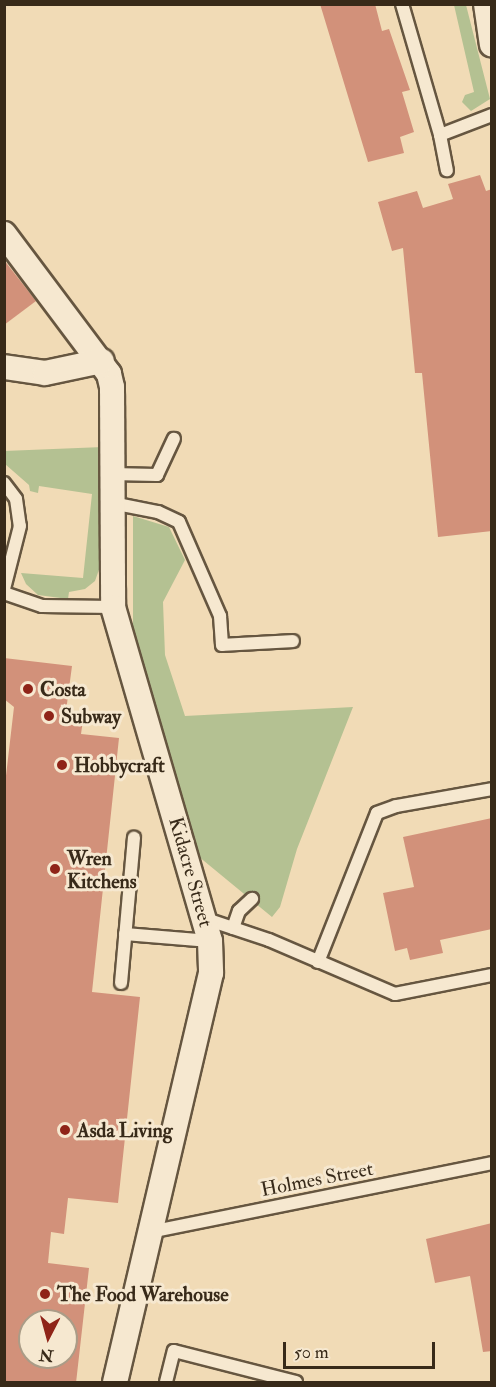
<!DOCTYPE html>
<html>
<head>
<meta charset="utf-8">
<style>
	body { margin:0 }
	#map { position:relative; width:496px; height:1387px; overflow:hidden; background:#f1dbb6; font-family:"IM FELL Double Pica",serif }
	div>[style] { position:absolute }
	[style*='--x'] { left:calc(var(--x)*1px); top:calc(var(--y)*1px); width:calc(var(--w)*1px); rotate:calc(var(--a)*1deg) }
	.green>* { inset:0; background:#b4c192 }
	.building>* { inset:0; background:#d2917a }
	.roads { filter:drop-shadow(2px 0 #665640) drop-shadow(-2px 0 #665640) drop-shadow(0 2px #665640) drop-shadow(0 -2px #665640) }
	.lane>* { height:12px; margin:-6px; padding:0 6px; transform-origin:6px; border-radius:6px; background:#f6e8d0 }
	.street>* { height:24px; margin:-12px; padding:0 12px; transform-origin:12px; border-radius:12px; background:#f6e8d0 }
	.dots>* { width:16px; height:16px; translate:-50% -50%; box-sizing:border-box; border:3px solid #f6e8d0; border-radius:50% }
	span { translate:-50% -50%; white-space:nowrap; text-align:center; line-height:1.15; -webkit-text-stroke:6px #f6e8d0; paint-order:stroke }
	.poi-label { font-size:20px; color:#382a19; font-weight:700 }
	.left { translate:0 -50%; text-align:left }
	.street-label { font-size:20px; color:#382a19 }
	.frame { position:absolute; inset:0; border:6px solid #382a19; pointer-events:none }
	.north { position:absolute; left:18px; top:1309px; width:60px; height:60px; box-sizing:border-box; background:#f6e8d0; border:2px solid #aa9c87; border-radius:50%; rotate:186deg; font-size:16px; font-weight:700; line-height:24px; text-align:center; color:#382a19 }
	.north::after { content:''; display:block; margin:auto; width:21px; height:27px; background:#8f2418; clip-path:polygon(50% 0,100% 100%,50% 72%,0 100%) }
	.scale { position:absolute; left:283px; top:1342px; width:152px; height:27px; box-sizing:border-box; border:3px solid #382a19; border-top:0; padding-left:8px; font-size:18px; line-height:21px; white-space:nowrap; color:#382a19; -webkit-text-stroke:4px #f6e8d0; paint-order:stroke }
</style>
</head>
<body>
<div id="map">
	<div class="green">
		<i style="clip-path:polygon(454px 5px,466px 5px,490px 99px,471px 111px,462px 102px,465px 95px,474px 92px)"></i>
		<i style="clip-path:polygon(103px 447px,102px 561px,95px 581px,85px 589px,69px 592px,68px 599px,38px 595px,26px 584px,21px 573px,83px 578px,92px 494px,39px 486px,38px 493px,30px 491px,29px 485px,5px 464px,4px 451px)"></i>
		<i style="clip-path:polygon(133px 516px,169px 527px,185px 560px,163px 602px,165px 655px,185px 716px,353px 707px,297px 849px,280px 907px,272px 917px,198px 856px,133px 651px)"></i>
	</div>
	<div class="building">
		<i style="clip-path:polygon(320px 4px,375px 4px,382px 31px,389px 29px,410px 90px,402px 92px,414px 132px,400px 137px,404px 153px,368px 162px)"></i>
		<i style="clip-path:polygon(480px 175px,486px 191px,492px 189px,492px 531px,438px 537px,422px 373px,415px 373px,403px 248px,392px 251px,378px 202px,417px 191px,423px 208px,453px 199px,448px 184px)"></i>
		<i style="clip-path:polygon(4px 260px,36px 301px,4px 325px)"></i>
		<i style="clip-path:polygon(evenodd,4px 658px,72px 666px,66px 711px,84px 713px,81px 734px,119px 738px,92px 992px,140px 997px,118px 1203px,68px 1198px,64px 1234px,51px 1232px,48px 1263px,89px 1268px,76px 1383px,4px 1383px,4px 793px,14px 707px,4px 699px,4px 658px,30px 1321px,66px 1321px,66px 1357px,30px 1357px,30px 1321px)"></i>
		<i style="clip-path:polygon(492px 818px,492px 929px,440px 940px,443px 953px,410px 960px,407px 948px,395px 951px,383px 893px,414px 887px,403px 837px)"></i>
		<i style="clip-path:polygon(492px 1223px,492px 1351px,483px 1352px,470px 1276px,435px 1283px,426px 1239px)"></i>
	</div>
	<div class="roads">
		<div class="lane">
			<i style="--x:402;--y:4;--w:136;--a:73.8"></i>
			<i style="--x:440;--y:135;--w:56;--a:-21"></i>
			<i style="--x:440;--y:135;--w:36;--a:79"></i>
			<i style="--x:112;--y:474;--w:45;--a:1.3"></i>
			<i style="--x:157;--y:475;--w:40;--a:-65"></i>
			<i style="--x:4;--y:483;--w:20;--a:53"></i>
			<i style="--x:16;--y:499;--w:27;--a:82"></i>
			<i style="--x:20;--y:526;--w:65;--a:104.3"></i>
			<i style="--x:112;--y:503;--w:47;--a:11.1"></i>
			<i style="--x:158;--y:512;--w:23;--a:25"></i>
			<i style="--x:179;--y:522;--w:103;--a:66.4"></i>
			<i style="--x:220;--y:616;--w:29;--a:86"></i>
			<i style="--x:222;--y:645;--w:71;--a:-3.2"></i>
			<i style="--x:4;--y:593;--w:40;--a:18.9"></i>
			<i style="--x:42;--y:606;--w:71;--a:0.8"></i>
			<i style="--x:206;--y:919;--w:66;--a:18.4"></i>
			<i style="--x:269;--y:940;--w:137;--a:23.2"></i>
			<i style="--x:395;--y:994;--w:99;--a:-11.1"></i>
			<i style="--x:233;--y:928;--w:18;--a:-71"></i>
			<i style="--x:239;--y:911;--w:18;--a:-43"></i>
			<i style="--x:125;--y:934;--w:85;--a:4.7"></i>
			<i style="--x:318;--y:962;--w:160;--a:-68.4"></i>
			<i style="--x:377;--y:813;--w:20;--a:-20"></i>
			<i style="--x:396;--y:806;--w:97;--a:-10"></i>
			<i style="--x:121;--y:983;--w:146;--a:-84.9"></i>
			<i style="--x:150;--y:1232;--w:349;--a:-11.4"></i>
			<i style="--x:166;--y:1382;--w:32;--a:-76"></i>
			<i style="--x:174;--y:1351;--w:126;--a:14.3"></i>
		</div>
		<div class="street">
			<i style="--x:486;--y:4;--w:41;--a:81.7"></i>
			<i style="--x:4;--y:234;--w:175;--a:53.1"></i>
			<i style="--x:109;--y:374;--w:13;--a:77"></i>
			<i style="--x:112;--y:387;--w:220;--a:89.7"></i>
			<i style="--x:113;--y:607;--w:348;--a:73.8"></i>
			<i style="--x:210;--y:941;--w:32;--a:88"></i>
			<i style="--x:211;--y:973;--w:420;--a:103.2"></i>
			<i style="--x:4;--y:367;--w:41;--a:8.3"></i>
			<i style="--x:45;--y:373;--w:58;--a:-11.9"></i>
		</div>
	</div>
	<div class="dots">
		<i style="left:28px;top:689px;background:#8f2418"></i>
		<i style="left:49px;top:716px;background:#8f2418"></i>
		<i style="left:62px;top:765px;background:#8f2418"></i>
		<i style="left:55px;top:869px;background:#8f2418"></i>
		<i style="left:65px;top:1130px;background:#8f2418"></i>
		<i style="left:45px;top:1294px;background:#8f2418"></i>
	</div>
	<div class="poi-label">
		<span class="left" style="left:40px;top:689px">Costa</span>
		<span class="left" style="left:61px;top:716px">Subway</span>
		<span class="left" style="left:74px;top:765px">Hobbycraft</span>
		<span class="left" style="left:67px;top:870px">Wren<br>Kitchens</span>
		<span class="left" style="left:77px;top:1130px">Asda Living</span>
		<span class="left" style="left:57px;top:1294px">The Food Warehouse</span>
	</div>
	<div class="street-label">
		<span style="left:191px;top:872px;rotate:74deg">Kidacre Street</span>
		<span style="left:317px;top:1179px;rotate:-11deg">Holmes Street</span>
	</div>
	<div class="frame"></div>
	<div class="north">N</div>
	<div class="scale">50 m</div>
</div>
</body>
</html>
